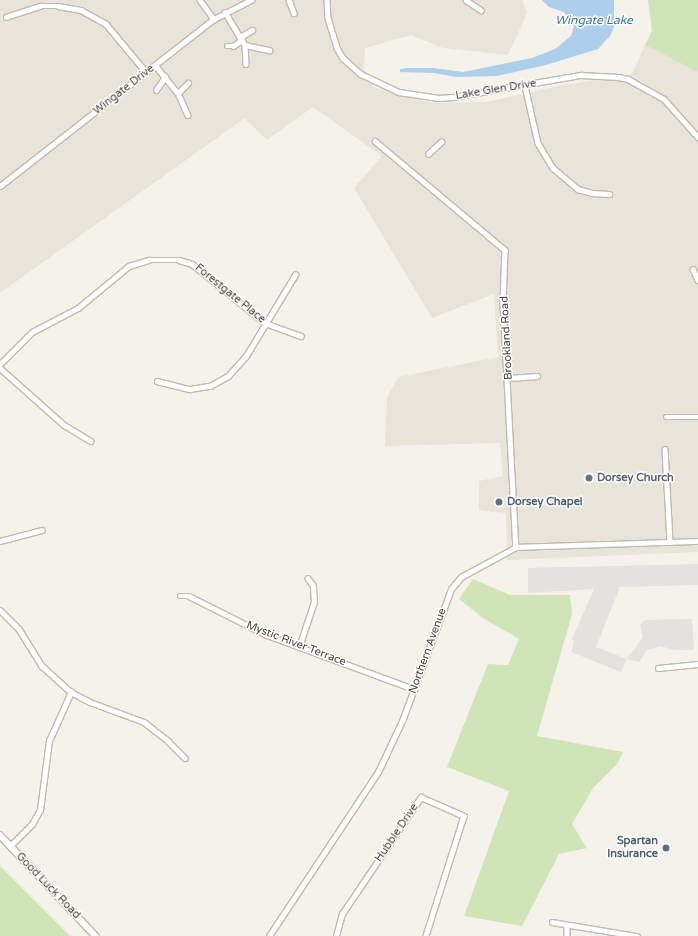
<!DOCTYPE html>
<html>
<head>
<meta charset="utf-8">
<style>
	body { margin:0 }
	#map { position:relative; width:698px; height:936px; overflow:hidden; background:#f4f2eb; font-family:"Varela Round",sans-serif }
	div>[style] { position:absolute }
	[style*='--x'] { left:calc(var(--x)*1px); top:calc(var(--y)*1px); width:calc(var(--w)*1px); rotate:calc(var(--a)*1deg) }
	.residential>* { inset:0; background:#e8e4da }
	.green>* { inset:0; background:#cfe5b8 }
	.parking>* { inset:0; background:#e4e2df }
	.water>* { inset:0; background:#aecfeb }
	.roads { filter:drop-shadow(1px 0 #bfbaaf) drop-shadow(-1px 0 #bfbaaf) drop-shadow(0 1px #bfbaaf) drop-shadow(0 -1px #bfbaaf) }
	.minor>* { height:4.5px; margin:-2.25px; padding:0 2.25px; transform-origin:2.25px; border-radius:2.25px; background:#fff }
	.tertiary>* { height:5.5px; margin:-2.75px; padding:0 2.75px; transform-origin:2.75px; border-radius:2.75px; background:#fff }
	.dots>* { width:11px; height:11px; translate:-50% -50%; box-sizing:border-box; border:2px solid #fff; border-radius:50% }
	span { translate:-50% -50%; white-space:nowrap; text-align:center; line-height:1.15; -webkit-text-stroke:3px #fff; paint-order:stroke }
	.street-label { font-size:11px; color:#48433a }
	.worship-label { font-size:11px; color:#5b616d; font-weight:700 }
	.left { translate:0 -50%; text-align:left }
	.service-label { font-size:11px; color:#4e5e75; font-weight:700 }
	.right { translate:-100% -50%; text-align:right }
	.water-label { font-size:12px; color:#3b77ac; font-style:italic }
</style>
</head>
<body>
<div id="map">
	<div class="residential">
		<i style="clip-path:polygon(0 0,522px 0,527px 13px,508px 55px,443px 48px,411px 35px,365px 48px,364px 70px,373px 87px,432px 103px,487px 102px,558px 86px,632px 74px,645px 45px,698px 72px,698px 552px,507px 560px,506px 513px,479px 510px,479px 481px,503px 476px,500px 443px,385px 446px,387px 398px,398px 377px,498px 357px,494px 294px,432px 318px,354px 188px,382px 156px,313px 107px,267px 140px,245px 118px,0 293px)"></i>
	</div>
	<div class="green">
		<i style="clip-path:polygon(648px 0,698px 0,698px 72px,645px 45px,652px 31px)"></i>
		<i style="clip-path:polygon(473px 579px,510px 595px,570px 595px,572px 614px,537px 736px,623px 752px,618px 763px,593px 788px,572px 824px,587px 848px,559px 854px,522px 926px,464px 916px,509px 791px,447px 767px,488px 664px,508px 665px,519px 639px,483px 618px,459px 599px)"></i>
		<i style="clip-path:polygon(0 866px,70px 936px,0 936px)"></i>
	</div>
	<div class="parking">
		<i style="clip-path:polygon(698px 564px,698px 585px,620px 587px,596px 647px,627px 659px,643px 637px,640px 625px,645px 620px,692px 619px,694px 650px,675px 650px,660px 646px,647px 650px,639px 662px,627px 659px,621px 672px,571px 652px,574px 642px,572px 639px,594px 589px,528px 593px,528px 568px)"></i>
	</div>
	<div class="water">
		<i style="clip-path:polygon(542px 0,614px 0,614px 27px,610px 36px,598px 49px,546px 65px,497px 76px,456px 77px,434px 73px,400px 72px,400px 69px,409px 68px,434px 68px,463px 72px,532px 58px,555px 49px,571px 36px,574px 26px,564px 12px,549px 7px)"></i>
	</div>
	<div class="roads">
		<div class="minor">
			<i style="--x:200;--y:0;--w:24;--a:54"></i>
			<i style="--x:289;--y:0;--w:14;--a:69"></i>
			<i style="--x:327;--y:0;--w:18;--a:87"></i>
			<i style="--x:328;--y:18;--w:31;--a:73"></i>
			<i style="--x:337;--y:48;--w:12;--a:59"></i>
			<i style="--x:343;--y:58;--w:24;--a:42"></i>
			<i style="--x:361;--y:74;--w:42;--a:25.3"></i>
			<i style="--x:399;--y:92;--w:40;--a:8.5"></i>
			<i style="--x:439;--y:98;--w:14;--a:-4"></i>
			<i style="--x:453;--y:97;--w:130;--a:-9.8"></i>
			<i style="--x:581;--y:75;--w:37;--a:3"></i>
			<i style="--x:618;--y:77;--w:10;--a:11"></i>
			<i style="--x:628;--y:79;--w:41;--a:29.1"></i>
			<i style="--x:664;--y:99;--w:51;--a:48.2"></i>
			<i style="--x:466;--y:0;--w:18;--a:34"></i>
			<i style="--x:225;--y:12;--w:39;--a:59"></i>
			<i style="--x:245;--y:45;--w:19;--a:87"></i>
			<i style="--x:6;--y:17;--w:36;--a:-18"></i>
			<i style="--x:40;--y:6;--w:18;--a:0"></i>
			<i style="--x:58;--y:6;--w:23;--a:10"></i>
			<i style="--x:81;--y:10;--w:29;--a:29"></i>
			<i style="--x:106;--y:24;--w:62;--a:50.2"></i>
			<i style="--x:240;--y:37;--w:14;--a:-30"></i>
			<i style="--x:245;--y:45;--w:25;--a:12"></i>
			<i style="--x:227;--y:46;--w:6;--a:0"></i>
			<i style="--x:233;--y:46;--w:11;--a:-34"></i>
			<i style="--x:155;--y:65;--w:36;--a:51"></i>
			<i style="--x:178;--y:93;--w:24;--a:66"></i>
			<i style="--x:525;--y:86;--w:58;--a:77.2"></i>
			<i style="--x:538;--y:143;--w:29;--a:59"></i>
			<i style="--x:553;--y:168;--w:33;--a:40"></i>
			<i style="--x:578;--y:189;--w:15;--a:16"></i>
			<i style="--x:592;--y:193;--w:17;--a:3"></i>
			<i style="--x:156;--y:90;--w:16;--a:-55"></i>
			<i style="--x:178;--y:93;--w:14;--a:-45"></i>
			<i style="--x:375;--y:141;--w:170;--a:40"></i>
			<i style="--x:505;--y:250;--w:53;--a:92.2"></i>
			<i style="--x:503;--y:303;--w:244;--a:87"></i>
			<i style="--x:428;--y:154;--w:18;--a:-43"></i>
			<i style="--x:0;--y:186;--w:271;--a:-38"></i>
			<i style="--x:214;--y:19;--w:42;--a:-27.2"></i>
			<i style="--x:693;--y:269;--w:12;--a:66"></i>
			<i style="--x:0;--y:364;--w:45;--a:-45"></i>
			<i style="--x:32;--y:332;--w:52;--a:-27.6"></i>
			<i style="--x:78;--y:308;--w:66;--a:-39.5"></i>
			<i style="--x:129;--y:266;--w:21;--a:-17"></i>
			<i style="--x:149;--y:260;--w:30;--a:0"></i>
			<i style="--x:179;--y:260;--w:14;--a:17"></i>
			<i style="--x:192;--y:264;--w:94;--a:38.9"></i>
			<i style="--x:265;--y:323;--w:38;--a:20"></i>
			<i style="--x:0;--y:368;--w:86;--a:41.7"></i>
			<i style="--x:64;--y:425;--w:31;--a:31"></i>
			<i style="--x:509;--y:378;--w:28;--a:-4"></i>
			<i style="--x:157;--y:381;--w:34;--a:14"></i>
			<i style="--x:190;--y:389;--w:20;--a:-9"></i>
			<i style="--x:210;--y:386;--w:21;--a:-29"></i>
			<i style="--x:228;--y:376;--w:27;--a:-48"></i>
			<i style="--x:246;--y:356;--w:95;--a:-58.8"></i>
			<i style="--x:666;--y:417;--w:32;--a:0"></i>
			<i style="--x:665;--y:449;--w:93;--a:86.9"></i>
			<i style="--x:0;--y:541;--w:43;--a:-14.7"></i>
			<i style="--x:180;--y:596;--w:9;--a:0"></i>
			<i style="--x:189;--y:596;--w:87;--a:26.6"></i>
			<i style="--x:267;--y:635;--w:157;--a:20.2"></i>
			<i style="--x:0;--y:610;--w:27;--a:45"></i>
			<i style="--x:19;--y:629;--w:44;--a:58.1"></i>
			<i style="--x:42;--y:666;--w:39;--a:42"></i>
			<i style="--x:71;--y:692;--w:21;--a:28"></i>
			<i style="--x:90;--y:702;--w:58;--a:20.3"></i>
			<i style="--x:144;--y:722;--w:31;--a:38"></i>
			<i style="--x:168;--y:741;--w:24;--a:45"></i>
			<i style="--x:299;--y:647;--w:47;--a:-71.6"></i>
			<i style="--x:314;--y:602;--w:16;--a:-94"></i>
			<i style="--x:313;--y:586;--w:9;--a:-126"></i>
			<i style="--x:658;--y:668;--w:40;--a:-5.7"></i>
			<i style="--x:10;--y:846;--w:31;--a:-45"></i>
			<i style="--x:32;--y:824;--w:16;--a:-60"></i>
			<i style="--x:40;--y:810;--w:70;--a:-82.6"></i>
			<i style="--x:49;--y:741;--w:54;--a:-65.8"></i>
			<i style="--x:552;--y:922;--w:86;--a:9.4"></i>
			<i style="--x:567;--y:925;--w:11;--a:90"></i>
			<i style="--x:269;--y:936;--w:197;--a:-56.4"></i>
			<i style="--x:378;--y:772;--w:56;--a:-64.8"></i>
			<i style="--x:402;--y:721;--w:141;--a:-69.6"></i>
			<i style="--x:451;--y:589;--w:16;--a:-50"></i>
			<i style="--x:461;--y:577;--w:63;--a:-28.6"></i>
			<i style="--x:516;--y:547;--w:182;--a:-1.9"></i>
			<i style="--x:336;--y:936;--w:23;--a:-75"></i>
			<i style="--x:342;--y:914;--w:141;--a:-56"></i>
			<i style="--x:421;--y:797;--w:47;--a:23.8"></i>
			<i style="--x:464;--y:816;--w:126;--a:107.6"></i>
		</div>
		<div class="tertiary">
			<i style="--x:0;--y:835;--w:139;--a:46.5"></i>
		</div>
	</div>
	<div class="dots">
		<i style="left:589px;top:478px;background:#6b7280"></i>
		<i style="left:499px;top:502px;background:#5c6f8a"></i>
		<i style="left:666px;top:848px;background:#5c6f8a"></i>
	</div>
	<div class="street-label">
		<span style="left:124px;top:90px;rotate:-38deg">Wingate Drive</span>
		<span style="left:496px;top:90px;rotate:-9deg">Lake Glen Drive</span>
		<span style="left:230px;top:294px;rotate:39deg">Forestgate Place</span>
		<span style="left:507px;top:338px;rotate:-93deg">Brookland Road</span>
		<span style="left:296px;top:644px;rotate:21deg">Mystic River Terrace</span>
		<span style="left:428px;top:651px;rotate:-70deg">Northern Avenue</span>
		<span style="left:397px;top:833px;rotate:-56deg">Hubble Drive</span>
		<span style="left:48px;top:886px;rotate:46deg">Good Luck Road</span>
	</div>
	<div class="worship-label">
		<span class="left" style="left:597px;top:478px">Dorsey Church</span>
	</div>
	<div class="service-label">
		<span class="left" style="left:507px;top:502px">Dorsey Chapel</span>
		<span class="right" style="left:658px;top:848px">Spartan<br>Insurance</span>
	</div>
	<div class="water-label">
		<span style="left:594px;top:21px">Wingate Lake</span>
	</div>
</div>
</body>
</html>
